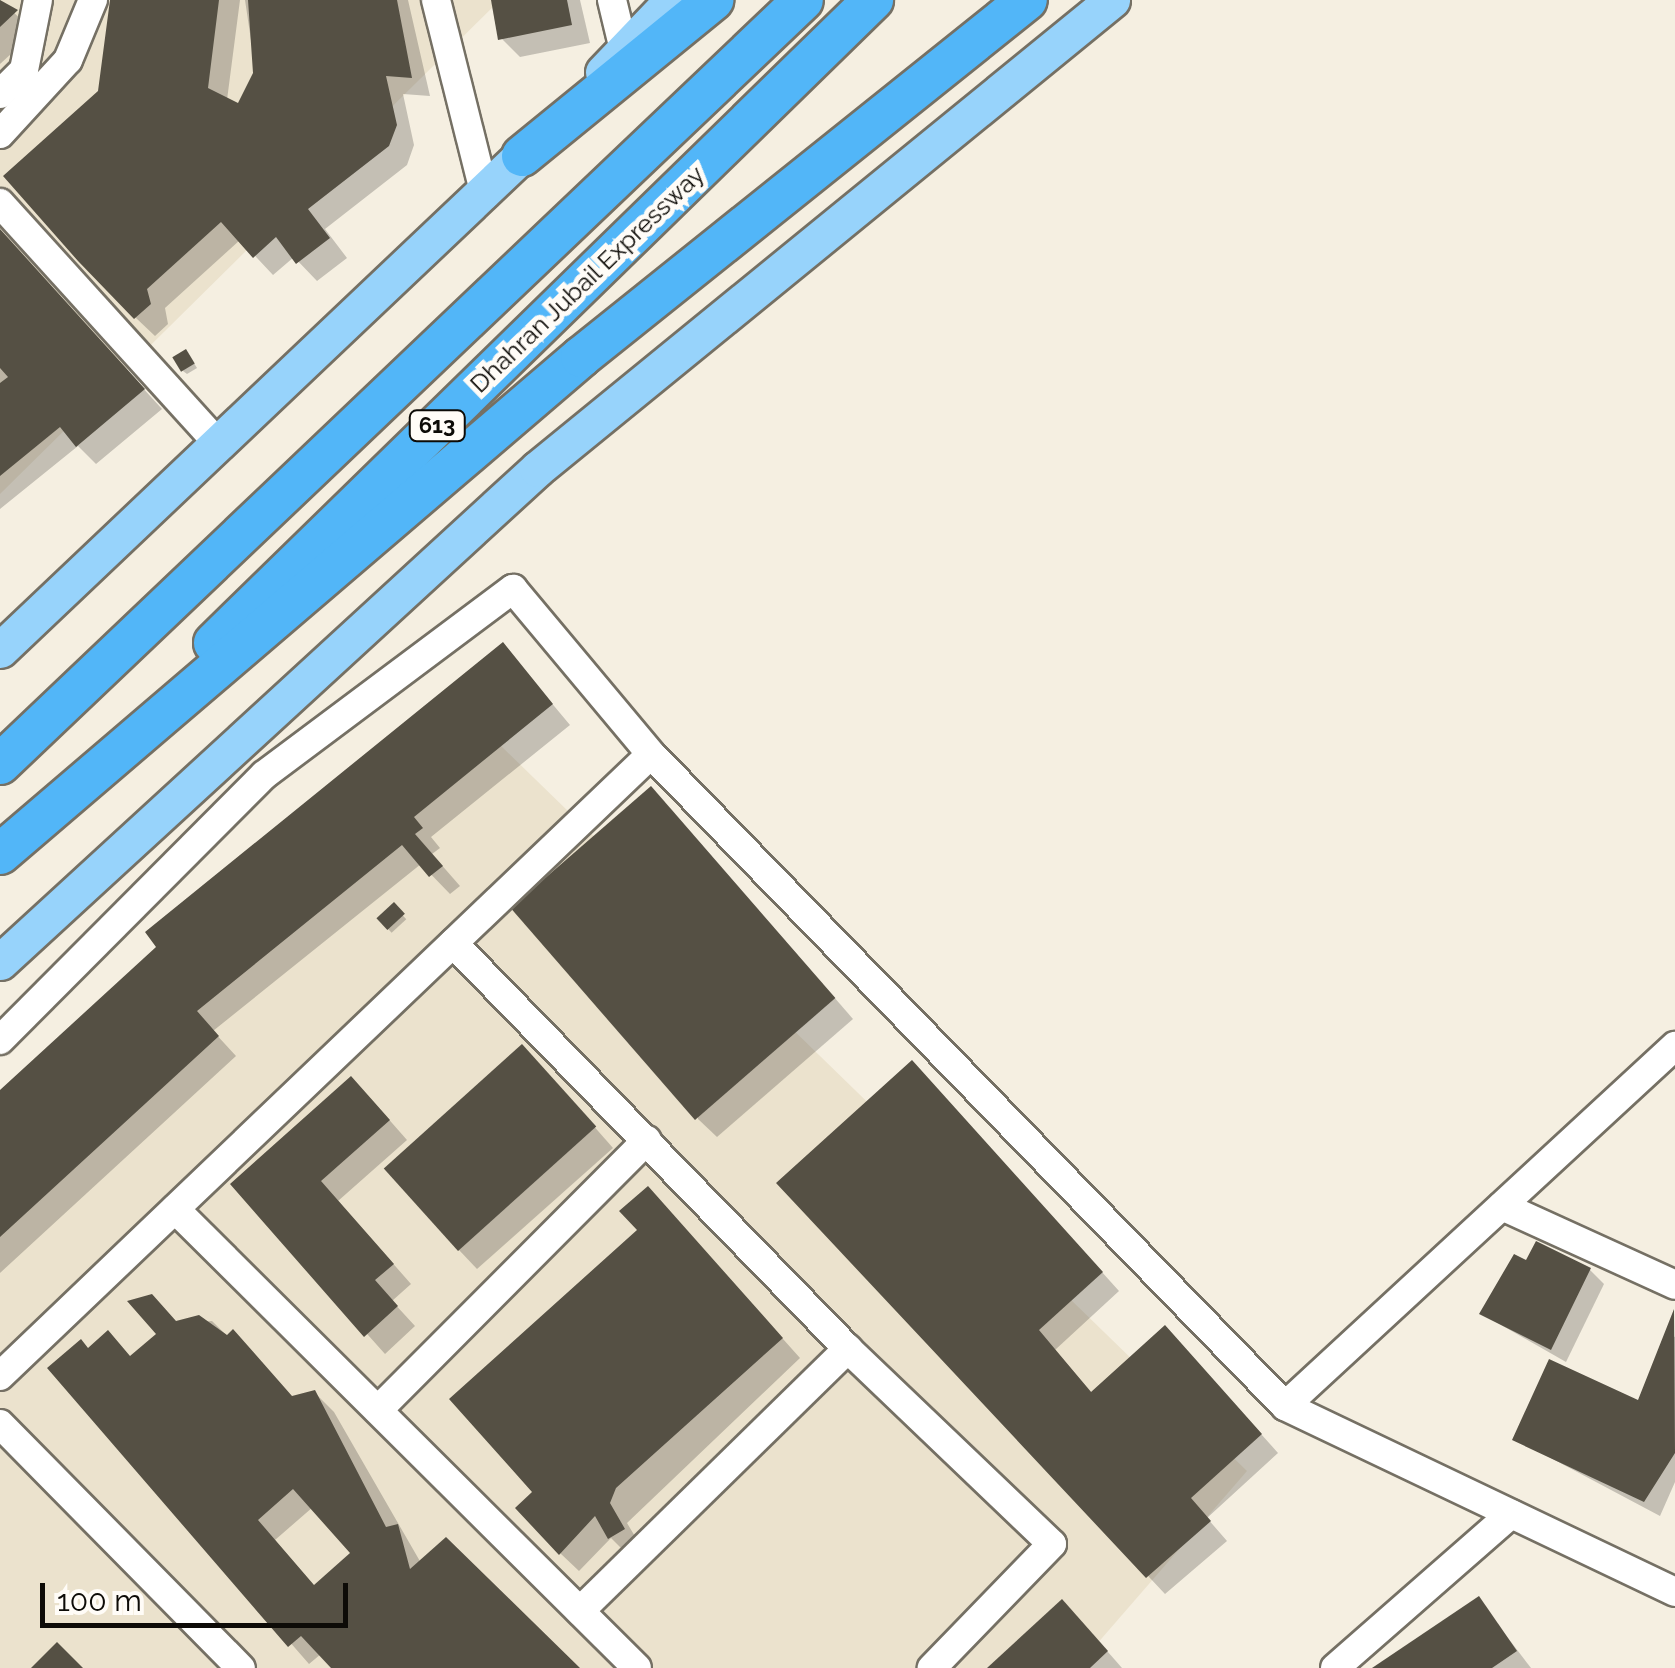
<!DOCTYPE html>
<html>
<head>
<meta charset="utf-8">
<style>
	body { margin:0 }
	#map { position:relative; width:1675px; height:1668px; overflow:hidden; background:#f5efe1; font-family:Raleway,sans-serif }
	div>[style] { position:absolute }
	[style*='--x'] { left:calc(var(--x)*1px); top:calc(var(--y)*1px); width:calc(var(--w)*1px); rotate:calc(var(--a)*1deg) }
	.built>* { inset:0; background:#ebe2cd }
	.shadow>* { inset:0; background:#0003; transform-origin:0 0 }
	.building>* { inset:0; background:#555044; transform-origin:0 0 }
	.roads { filter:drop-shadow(2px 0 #757064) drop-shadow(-2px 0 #757064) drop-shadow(0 2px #757064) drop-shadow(0 -2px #757064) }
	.minor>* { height:28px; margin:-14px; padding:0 14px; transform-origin:14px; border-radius:14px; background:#fff }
	.major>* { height:35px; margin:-17.5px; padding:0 17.5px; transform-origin:17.5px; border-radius:17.5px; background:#97d3fb }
	.highway>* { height:40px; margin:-20px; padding:0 20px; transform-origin:20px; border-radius:20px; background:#52b6f8 }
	span { translate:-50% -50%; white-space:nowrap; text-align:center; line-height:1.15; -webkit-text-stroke:10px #fffcf7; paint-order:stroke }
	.shield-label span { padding:2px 8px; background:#fffcf7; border:2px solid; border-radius:8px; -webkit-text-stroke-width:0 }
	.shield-label { font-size:22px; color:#0d0b07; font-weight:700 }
	.street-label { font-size:25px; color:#0d0b07 }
	.scale { position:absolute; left:40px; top:1583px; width:308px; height:45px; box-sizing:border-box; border:5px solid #0d0b07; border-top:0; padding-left:12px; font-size:30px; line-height:35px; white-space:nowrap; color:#0d0b07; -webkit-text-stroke:8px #fffcf7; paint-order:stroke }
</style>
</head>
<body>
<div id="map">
	<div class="built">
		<i style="clip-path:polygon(0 0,500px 0,0 494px)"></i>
		<i style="clip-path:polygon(463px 709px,1247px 1471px,1076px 1668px,0 1668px,0 1128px)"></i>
	</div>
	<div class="shadow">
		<i style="clip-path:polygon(0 0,35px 32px,0 64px)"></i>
		<i style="clip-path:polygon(112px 0,240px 0,227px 100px,239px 107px,256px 74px,245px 0,408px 0,430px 96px,403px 94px,414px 145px,407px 165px,325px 229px,347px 258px,317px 281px,294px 257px,273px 275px,240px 240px,165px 308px,168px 324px,155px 336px,136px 318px,7px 176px,100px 92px)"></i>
		<i style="clip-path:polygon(492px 0,580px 0,590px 43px,520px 57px,501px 38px)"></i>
		<i style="clip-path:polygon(0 232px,162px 409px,96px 464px,78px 446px,0 509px)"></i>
		<i style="clip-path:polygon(189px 355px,197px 368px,187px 374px,183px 371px)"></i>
		<i style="clip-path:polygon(503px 645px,570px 725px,431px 837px,440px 848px,432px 854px,460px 886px,450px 894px,421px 864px,213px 1031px,236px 1056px,0 1273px,0 1093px)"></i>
		<i style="clip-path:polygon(670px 808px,853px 1019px,717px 1137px,698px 1119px)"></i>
		<i style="left:394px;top:906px;width:18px;height:20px;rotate:47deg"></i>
		<i style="clip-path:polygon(541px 1066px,613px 1148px,477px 1269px,459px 1250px)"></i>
		<i style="clip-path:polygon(930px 1081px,1119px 1291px,1055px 1350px,1093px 1394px,1182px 1346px,1278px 1453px,1207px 1518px,1227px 1541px,1165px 1594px,779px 1183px)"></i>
		<i style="clip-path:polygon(370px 1098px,407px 1140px,338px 1201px,411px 1284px,392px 1301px,415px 1326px,385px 1354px,233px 1184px)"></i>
		<i style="clip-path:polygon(666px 1208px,800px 1358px,627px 1523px,642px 1548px,629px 1556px,611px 1538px,579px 1571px,560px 1553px,536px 1492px)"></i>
		<i style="clip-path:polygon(1528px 1263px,1590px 1270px,1604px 1284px,1566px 1362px,1482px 1314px)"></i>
		<i style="clip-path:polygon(evenodd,212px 1321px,291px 1399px,314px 1392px,334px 1412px,421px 1563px,570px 1668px,335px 1668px,321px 1654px,309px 1664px,51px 1369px,89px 1350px,132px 1358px,178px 1324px,212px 1321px,313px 1507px,354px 1553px,315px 1587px,275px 1540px,313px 1507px)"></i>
		<i style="clip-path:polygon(1667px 1334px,1675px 1337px,1675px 1482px,1660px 1516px,1515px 1439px,1640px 1403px)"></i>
		<i style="clip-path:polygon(1478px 1599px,1531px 1668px,1377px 1668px)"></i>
		<i style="clip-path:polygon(1079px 1619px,1122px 1668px,994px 1668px)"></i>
	</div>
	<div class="building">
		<i style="clip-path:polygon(0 0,18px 10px,0 27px)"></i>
		<i style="clip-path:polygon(110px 0,219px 0,208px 88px,238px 103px,253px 73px,248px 0,397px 0,412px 78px,386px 76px,397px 125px,389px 146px,308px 209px,330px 238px,296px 264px,276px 237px,253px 258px,221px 222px,147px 289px,151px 304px,134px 319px,78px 261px,3px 176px,98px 91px)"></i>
		<i style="clip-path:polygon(491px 0,567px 0,572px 25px,498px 40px)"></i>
		<i style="clip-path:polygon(0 229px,145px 389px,76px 447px,60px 427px,0 476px,0 383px,8px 377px,0 368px)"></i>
		<i style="left:186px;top:349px;width:17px;height:16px;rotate:59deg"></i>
		<i style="clip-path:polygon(503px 642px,553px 704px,414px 817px,423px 828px,415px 834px,443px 866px,429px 877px,402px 845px,197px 1011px,219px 1036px,0 1237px,0 1090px,156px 947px,145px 932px)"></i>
		<i style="left:651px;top:786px;width:281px;height:186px;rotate:49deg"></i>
		<i style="left:394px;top:902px;width:16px;height:24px;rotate:47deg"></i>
		<i style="left:522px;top:1044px;width:111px;height:186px;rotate:48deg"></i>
		<i style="clip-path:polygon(912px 1060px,1103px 1272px,1039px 1330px,1091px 1392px,1165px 1325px,1262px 1434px,1191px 1498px,1211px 1521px,1146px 1578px,776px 1183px)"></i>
		<i style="clip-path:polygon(351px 1076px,390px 1120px,321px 1181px,394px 1264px,375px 1280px,398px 1306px,364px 1337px,230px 1184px)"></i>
		<i style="clip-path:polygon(648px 1186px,783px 1338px,616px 1488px,610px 1503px,625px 1529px,608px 1539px,595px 1516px,559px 1555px,515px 1508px,532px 1492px,449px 1399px,637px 1230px,619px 1211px)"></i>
		<i style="clip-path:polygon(1536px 1241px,1591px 1268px,1551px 1350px,1479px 1314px,1514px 1254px,1526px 1260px)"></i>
		<i style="clip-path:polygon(evenodd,152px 1294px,176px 1321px,199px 1315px,227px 1335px,233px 1329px,292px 1396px,315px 1390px,386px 1527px,398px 1524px,410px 1569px,446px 1537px,580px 1668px,331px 1668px,301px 1636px,288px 1647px,47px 1368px,81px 1339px,88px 1348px,108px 1330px,130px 1356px,156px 1334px,127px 1301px,152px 1294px,293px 1489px,350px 1553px,314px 1585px,258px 1520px,293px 1489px)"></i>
		<i style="clip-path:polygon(1674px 1309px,1675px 1453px,1644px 1502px,1512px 1440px,1549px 1359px,1638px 1400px)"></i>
		<i style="clip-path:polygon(1479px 1596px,1517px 1651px,1492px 1668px,1372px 1668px)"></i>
		<i style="clip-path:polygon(1062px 1599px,1108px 1651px,1090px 1668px,987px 1668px)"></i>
		<i style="clip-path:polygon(57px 1642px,83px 1668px,31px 1668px)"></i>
	</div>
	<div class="roads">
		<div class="minor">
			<i style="--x:436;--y:0;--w:201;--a:75.9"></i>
			<i style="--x:612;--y:0;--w:51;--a:76.5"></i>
			<i style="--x:0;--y:94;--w:34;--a:-45"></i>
			<i style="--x:24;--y:70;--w:71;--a:-78.7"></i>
			<i style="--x:0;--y:134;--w:100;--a:-47.4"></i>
			<i style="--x:68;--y:60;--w:65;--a:-67.4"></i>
			<i style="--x:0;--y:203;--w:328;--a:47.8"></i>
			<i style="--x:453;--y:943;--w:566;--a:45.79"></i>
			<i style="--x:848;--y:1349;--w:282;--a:43.7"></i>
			<i style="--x:1052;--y:1544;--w:173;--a:134.1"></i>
			<i style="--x:0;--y:1040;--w:374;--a:-45.1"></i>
			<i style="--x:264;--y:775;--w:311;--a:-36.8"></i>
			<i style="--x:513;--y:589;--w:215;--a:50.1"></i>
			<i style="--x:651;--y:754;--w:909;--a:45.8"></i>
			<i style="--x:1285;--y:1406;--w:432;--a:25.5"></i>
			<i style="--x:1502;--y:1206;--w:190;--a:24.5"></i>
			<i style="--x:175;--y:1209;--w:651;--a:44.81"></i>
			<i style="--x:0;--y:1376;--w:900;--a:-43.69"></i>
			<i style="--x:1285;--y:1406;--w:531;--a:-42.71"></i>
			<i style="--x:378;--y:1410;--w:381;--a:-45.1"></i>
			<i style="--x:0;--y:1424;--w:343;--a:45.4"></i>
			<i style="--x:580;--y:1611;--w:375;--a:-44.4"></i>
			<i style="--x:1335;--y:1668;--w:234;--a:-41.2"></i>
		</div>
		<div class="major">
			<i style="--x:603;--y:72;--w:100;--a:-46.2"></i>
			<i style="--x:0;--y:650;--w:744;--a:-43.48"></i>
			<i style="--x:0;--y:962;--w:729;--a:-42.55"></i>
			<i style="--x:537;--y:469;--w:742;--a:-39.2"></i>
		</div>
		<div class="highway">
			<i style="--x:522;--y:156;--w:247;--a:-39.2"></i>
			<i style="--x:214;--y:643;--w:921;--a:-44.3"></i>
			<i style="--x:0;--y:764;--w:1108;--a:-43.57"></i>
			<i style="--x:0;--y:854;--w:765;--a:-40.54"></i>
			<i style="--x:581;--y:357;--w:571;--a:-38.68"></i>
		</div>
	</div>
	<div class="shield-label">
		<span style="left:437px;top:426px">613</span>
	</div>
	<div class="street-label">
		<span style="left:587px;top:279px;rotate:-44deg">Dhahran Jubail Expressway</span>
	</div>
	<div class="scale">100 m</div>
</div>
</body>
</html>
